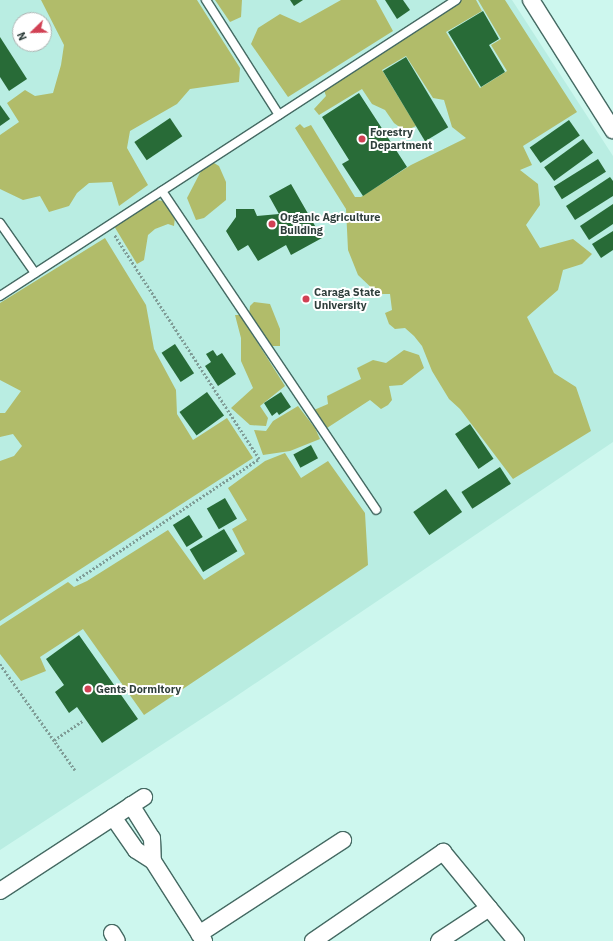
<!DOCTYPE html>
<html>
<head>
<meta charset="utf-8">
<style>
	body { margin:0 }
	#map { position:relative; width:613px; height:941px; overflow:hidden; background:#cdf7ee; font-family:"IBM Plex Sans",sans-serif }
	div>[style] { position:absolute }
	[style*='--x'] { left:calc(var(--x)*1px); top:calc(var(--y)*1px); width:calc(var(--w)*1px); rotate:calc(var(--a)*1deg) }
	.built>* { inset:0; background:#b9ede2 }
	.forest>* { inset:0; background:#b1bc6a }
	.building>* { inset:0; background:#286b37; transform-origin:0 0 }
	.path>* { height:2.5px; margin-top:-1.25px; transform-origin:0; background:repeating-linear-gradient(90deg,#809d97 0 2px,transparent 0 4px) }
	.roads { filter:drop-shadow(1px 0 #456a63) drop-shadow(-1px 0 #456a63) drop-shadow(0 1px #456a63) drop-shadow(0 -1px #456a63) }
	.service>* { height:8px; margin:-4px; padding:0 4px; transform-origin:4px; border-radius:4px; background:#fff }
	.minor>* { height:16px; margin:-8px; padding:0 8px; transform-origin:8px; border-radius:8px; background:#fff }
	.dots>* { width:11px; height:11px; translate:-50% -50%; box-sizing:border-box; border:2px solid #fff; border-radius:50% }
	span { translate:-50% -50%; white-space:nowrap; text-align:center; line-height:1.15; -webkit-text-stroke:4px #fff; paint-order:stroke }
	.poi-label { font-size:11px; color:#2f3f3c; font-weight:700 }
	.left { translate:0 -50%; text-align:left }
	.north { position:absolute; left:12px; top:12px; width:40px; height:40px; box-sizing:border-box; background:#fff; border:1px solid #acb2b1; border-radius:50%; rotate:247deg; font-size:11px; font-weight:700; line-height:16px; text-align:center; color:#2f3f3c }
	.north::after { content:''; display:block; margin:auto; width:14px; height:18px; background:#d14154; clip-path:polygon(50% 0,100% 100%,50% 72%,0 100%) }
</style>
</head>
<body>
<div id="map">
	<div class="built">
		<i style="clip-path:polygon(evenodd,0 0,512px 0,613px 156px,613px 442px,232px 699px,0 850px,0 0,20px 20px,44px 20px,44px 44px,20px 44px,20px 20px)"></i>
	</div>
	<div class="forest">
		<i style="clip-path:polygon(41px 0,197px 0,240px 68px,239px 82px,190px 89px,177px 104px,130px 131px,127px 148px,148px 185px,119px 206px,112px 182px,89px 183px,77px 193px,69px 206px,49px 212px,40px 196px,23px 200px,0 189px,0 135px,19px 122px,7px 103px,25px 90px,35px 96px,53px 93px,61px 65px,64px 45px)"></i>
		<i style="clip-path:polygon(215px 0,242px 0,241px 17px,230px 22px)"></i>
		<i style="clip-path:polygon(341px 0,376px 0,393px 31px,288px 97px,251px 44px,258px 28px,280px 14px,300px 23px)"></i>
		<i style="clip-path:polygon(459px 0,476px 0,482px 11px,446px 32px,480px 88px,507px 71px,491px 45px,501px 39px,478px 0,505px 0,577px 112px,523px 146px,532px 165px,520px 170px,538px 184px,540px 205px,526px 225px,540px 248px,573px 239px,592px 254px,582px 264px,563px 270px,558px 290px,527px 317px,554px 373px,576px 387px,591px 431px,513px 479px,460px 409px,449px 399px,432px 371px,422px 346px,414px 336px,405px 328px,395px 329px,389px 324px,385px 313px,392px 310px,390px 294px,378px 294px,358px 275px,348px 250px,346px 209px,295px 128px,300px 124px,304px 128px,311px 125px,355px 197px,361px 197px,411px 165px,466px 138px,452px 127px,444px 100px,433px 98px,406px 56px,382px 70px,416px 126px,405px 131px,394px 123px,385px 110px,372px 104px,362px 89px,319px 115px,314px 109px,326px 96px,324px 90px)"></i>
		<i style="clip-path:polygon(214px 163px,219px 166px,226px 182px,226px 200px,204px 218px,196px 220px,187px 198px,201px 171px)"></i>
		<i style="clip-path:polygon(156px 200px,164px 201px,175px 217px,174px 226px,168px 224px,155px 229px,148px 235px,144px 260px,137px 264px,114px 226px)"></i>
		<i style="clip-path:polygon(105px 238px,146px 305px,154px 349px,176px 390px,177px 414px,193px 440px,227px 418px,253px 458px,0 621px,0 461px,14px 456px,22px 446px,13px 434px,0 437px,0 413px,5px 413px,21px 391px,0 380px,0 303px)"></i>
		<i style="clip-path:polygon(254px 302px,270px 304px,280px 329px,280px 346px,269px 346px,249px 315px,250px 306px)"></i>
		<i style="clip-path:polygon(235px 315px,240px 315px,285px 386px,260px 406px,268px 418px,266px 426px,250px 425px,231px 408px,253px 388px,241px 361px,241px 338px)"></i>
		<i style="clip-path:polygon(404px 350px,419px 355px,424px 368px,402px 385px,389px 386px,392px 400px,388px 405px,381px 409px,370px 400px,327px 428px,314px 410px,328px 404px,327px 396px,361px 379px,357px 368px,373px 360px,386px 363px)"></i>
		<i style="clip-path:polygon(298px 406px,315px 428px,320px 439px,290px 451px,263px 455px,254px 430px,266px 431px,273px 421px)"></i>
		<i style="clip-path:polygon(285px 453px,301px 478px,328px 461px,365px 513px,368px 565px,144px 715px,83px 629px,40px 657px,46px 671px,21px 681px,0 654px,0 626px,68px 582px,74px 587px,87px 581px,168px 530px,204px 580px,245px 554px,232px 529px,247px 520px,228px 488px,265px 461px)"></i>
	</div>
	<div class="building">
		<i style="clip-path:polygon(290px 0,303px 0,294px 6px)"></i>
		<i style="clip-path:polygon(385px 0,403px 0,410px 10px,397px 19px)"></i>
		<i style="clip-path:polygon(483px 11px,499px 39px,489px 45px,505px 72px,481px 87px,448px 32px)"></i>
		<i style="clip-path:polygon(0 37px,27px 79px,9px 91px,0 77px)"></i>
		<i style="left:406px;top:57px;width:82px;height:27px;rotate:59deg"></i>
		<i style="clip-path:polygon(359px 93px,407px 167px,363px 196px,342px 164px,349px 160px,322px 117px)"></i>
		<i style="clip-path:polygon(0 105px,10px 119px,0 126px)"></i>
		<i style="left:170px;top:118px;width:22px;height:43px;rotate:56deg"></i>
		<i style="left:569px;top:120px;width:19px;height:48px;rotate:55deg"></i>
		<i style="left:583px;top:139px;width:17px;height:48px;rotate:54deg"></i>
		<i style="left:598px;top:159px;width:15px;height:52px;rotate:58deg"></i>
		<i style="clip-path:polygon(610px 177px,613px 181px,613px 196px,575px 220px,566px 206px)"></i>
		<i style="clip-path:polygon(291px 184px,322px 238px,291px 255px,286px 245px,258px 261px,248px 245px,238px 251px,226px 231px,236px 217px,236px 209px,254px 209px,257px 216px,279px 214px,269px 196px)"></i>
		<i style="clip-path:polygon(613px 204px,613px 224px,589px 240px,580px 226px)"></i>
		<i style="clip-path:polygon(613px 231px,613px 250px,601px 258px,592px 244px)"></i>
		<i style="left:175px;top:344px;width:35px;height:16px;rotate:57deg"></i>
		<i style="clip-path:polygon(213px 350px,217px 356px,222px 353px,236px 374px,218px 386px,205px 366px,211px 362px,206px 354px)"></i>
		<i style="left:207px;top:392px;width:29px;height:34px;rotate:54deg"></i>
		<i style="clip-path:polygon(281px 392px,291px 407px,279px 415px,277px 412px,272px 416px,264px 403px)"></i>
		<i style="left:470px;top:424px;width:42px;height:18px;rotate:56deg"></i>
		<i style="left:311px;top:445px;width:15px;height:20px;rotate:62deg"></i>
		<i style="left:500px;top:467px;width:20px;height:46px;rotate:57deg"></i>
		<i style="left:446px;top:489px;width:28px;height:40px;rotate:55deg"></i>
		<i style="left:225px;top:498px;width:24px;height:21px;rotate:60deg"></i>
		<i style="left:189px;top:515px;width:26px;height:19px;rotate:58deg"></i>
		<i style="left:224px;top:529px;width:26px;height:40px;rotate:59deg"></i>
		<i style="clip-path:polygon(79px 635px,138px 719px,102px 743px,77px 707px,69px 713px,55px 692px,64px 685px,46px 659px)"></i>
	</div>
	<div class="path">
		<i style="--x:76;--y:580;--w:219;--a:-33.5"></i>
		<i style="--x:259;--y:459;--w:267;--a:-122.9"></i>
		<i style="--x:0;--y:664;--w:130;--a:54.7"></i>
		<i style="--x:54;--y:740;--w:34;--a:-34"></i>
	</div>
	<div class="roads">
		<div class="service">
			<i style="--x:206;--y:0;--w:136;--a:57.6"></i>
			<i style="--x:162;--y:191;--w:384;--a:56.1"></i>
			<i style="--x:0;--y:223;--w:61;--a:55"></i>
			<i style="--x:0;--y:296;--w:544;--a:-32.99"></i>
		</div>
		<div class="minor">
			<i style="--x:531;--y:0;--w:154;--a:57.8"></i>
			<i style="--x:131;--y:805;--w:39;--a:58"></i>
			<i style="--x:152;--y:838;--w:23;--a:88"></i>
			<i style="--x:113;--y:817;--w:40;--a:55.1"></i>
			<i style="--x:136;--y:850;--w:20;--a:33"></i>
			<i style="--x:153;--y:861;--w:95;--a:57.5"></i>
			<i style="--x:0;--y:891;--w:172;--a:-33.1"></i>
			<i style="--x:112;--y:933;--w:9;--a:58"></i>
			<i style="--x:199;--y:934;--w:172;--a:-33.1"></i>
			<i style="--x:313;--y:941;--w:158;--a:-34.4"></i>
			<i style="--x:443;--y:852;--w:115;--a:50.6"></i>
			<i style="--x:439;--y:941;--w:60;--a:-33.4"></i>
		</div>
	</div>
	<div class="dots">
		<i style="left:362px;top:139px;background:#d14154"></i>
		<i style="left:272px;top:224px;background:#d14154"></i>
		<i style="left:306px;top:299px;background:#d14154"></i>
		<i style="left:88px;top:689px;background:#d14154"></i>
	</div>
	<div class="poi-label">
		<span class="left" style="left:370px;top:139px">Forestry<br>Department</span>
		<span class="left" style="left:280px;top:224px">Organic Agriculture<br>Building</span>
		<span class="left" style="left:314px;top:299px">Caraga State<br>University</span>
		<span class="left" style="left:96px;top:689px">Gents Dormitory</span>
	</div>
	<div class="north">N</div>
</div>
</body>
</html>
